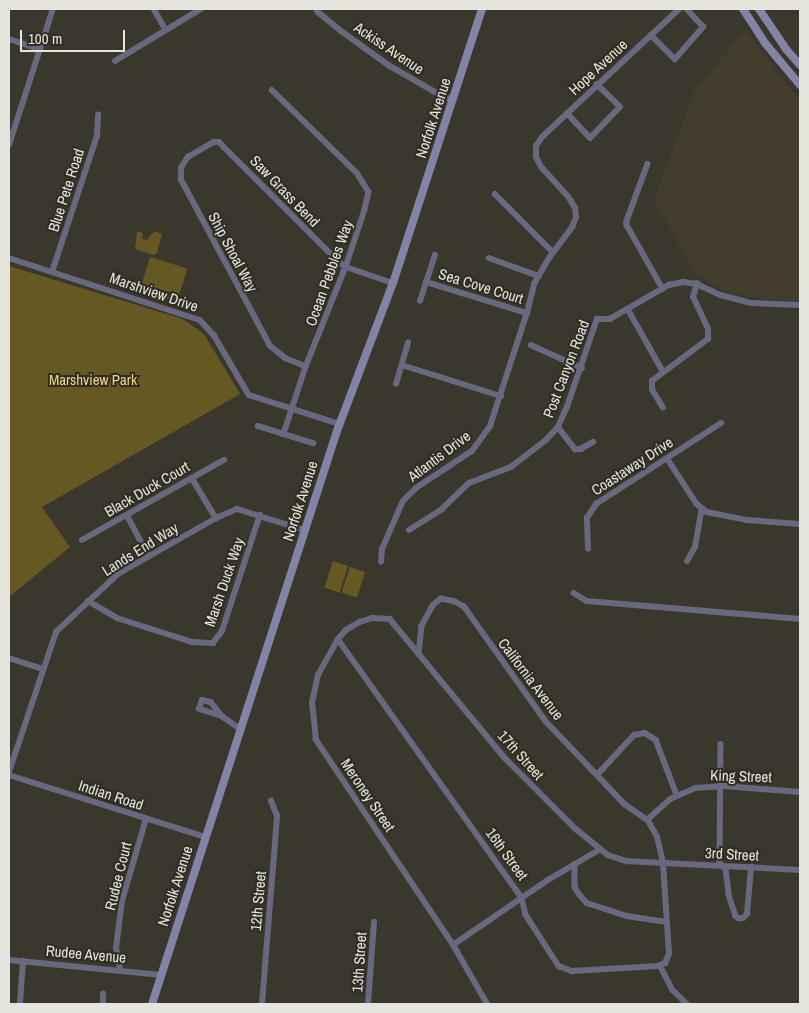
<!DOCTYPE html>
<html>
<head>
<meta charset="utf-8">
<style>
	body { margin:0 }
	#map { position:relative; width:809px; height:1013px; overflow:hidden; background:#3a372d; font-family:"Archivo Narrow",sans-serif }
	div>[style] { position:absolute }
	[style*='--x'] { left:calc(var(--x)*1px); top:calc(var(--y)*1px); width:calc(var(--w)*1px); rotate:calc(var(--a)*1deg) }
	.built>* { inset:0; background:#423d2c }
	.green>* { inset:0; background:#665822; transform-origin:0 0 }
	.street>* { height:5.5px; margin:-2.75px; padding:0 2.75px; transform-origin:2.75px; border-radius:2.75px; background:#68687f }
	.secondary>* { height:8px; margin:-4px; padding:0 4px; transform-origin:4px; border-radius:4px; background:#8383a7 }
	span { translate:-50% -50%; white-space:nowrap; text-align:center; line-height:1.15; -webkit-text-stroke:4px #302d23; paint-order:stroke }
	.street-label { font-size:15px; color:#e5e4dd }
	.park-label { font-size:15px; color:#eed781 }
	.frame { position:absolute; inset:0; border:10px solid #e5e4dd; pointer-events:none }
	.scale { position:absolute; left:20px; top:30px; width:105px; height:22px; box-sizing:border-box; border:2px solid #e5e4dd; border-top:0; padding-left:6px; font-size:15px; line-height:18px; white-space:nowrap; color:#e5e4dd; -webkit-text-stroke:4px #302d23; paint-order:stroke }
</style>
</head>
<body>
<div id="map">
	<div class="built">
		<i style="clip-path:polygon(746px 30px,793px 92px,800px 97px,800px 301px,767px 300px,729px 293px,696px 276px,654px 199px,696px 88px)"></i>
	</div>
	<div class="green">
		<i style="clip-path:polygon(137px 231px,143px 233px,142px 239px,147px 240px,154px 231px,162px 234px,157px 253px,154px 255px,135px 249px)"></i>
		<i style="left:150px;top:257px;width:39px;height:35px;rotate:17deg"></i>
		<i style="clip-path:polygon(9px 266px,183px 319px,204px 334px,240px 394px,42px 507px,70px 547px,9px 597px)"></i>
		<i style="left:333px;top:561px;width:16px;height:28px;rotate:18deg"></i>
		<i style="left:350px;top:567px;width:16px;height:27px;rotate:18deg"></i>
	</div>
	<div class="street">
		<i style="--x:154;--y:9;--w:24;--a:60"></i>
		<i style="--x:317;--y:9;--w:3;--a:72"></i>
		<i style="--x:318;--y:12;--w:28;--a:39"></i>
		<i style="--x:340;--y:30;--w:62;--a:35.8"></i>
		<i style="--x:390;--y:66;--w:62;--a:29.9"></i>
		<i style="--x:444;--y:97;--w:10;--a:17"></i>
		<i style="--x:651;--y:35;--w:34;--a:45"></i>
		<i style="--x:675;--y:59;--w:43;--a:-48.8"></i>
		<i style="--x:703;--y:27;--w:25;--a:-133"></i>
		<i style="--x:9;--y:39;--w:33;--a:18"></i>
		<i style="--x:115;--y:61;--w:100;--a:-31.2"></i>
		<i style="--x:272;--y:90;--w:119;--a:44.3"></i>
		<i style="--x:357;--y:173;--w:22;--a:58"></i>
		<i style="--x:369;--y:192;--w:18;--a:103"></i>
		<i style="--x:365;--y:210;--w:60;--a:108.4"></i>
		<i style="--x:346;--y:267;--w:108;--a:111.8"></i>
		<i style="--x:306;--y:367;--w:71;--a:108.2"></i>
		<i style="--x:567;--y:113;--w:34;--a:47"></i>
		<i style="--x:590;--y:138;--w:43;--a:-45.9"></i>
		<i style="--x:620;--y:107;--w:32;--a:-136"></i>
		<i style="--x:9;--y:145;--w:143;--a:-72.1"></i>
		<i style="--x:648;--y:164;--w:61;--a:110.2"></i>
		<i style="--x:627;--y:221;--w:4;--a:90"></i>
		<i style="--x:627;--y:225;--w:73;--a:60.6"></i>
		<i style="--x:495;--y:194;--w:82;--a:45"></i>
		<i style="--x:9;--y:258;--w:201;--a:18"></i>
		<i style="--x:200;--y:320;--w:21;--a:47"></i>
		<i style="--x:214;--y:335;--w:69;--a:59.7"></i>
		<i style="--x:249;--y:395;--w:96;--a:17.7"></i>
		<i style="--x:489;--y:258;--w:53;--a:19.8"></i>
		<i style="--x:52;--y:272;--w:143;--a:-71.7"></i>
		<i style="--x:97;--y:136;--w:21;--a:-87"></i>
		<i style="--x:426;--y:282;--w:106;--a:17.1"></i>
		<i style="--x:420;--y:301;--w:48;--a:-71.9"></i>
		<i style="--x:628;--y:309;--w:71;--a:60.6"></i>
		<i style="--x:531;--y:345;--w:56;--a:24.3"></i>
		<i style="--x:402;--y:365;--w:104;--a:17.4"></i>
		<i style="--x:306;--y:367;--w:22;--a:-158"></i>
		<i style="--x:286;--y:359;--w:21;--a:-141"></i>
		<i style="--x:270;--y:346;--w:188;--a:-118.2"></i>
		<i style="--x:181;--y:180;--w:12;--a:-90"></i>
		<i style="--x:181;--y:168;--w:13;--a:-58"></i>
		<i style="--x:188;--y:157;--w:30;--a:-30"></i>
		<i style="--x:214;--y:142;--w:5;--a:0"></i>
		<i style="--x:219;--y:142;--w:167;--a:45"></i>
		<i style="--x:337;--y:260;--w:11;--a:38"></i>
		<i style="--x:346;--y:267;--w:50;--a:18.8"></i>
		<i style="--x:396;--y:384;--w:43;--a:-73.7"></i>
		<i style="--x:663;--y:408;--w:21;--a:-121"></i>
		<i style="--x:652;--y:390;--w:9;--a:-90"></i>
		<i style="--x:652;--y:381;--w:70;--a:-36.9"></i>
		<i style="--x:708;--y:339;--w:10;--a:-90"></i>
		<i style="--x:708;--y:329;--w:35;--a:-115"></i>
		<i style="--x:693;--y:297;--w:14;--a:-73"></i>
		<i style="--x:258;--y:426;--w:58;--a:17.2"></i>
		<i style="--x:558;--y:427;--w:28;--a:52"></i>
		<i style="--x:575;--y:449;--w:6;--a:0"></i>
		<i style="--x:581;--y:449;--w:14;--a:-30"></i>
		<i style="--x:667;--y:458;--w:55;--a:56.9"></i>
		<i style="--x:697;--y:504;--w:13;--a:39"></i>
		<i style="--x:707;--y:512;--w:41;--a:11.3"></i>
		<i style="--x:747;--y:520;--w:53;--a:4.3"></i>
		<i style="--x:192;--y:478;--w:47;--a:59"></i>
		<i style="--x:127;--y:515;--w:47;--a:61.8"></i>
		<i style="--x:409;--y:530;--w:39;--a:-32"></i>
		<i style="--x:442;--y:509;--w:37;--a:-44"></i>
		<i style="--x:469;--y:483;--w:45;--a:-20.9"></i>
		<i style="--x:511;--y:467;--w:44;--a:-37.6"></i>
		<i style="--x:546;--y:440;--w:18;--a:-47"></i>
		<i style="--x:558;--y:427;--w:22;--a:-66"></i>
		<i style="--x:567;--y:407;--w:93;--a:-71.2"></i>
		<i style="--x:597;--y:319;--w:13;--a:0"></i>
		<i style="--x:610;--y:319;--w:68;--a:-30"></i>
		<i style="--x:669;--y:285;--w:14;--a:-12"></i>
		<i style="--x:683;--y:282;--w:14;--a:8"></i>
		<i style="--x:697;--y:284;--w:26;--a:25"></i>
		<i style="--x:721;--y:295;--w:31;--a:15"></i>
		<i style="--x:751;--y:303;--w:49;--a:2.3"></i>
		<i style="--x:82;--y:540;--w:163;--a:-29.4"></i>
		<i style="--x:588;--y:549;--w:31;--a:-92"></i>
		<i style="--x:587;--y:518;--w:17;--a:-57"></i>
		<i style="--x:596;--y:504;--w:149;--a:-32.9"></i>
		<i style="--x:687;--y:561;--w:16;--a:-60"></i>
		<i style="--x:695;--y:547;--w:39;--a:-80"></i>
		<i style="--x:381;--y:562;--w:13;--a:-86"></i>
		<i style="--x:382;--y:549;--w:52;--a:-66.4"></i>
		<i style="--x:403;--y:501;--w:18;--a:-45"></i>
		<i style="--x:416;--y:488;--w:67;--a:-33.5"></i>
		<i style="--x:472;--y:451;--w:31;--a:-54"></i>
		<i style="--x:490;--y:426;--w:119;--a:-71.9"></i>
		<i style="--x:527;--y:313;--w:30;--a:-76"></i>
		<i style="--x:534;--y:284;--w:30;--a:-60"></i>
		<i style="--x:549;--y:258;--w:39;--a:-53"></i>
		<i style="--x:572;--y:227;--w:10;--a:-66"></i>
		<i style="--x:576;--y:218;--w:10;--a:-96"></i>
		<i style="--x:575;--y:208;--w:13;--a:-122"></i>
		<i style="--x:568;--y:197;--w:40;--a:-132"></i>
		<i style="--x:541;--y:167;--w:11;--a:-117"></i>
		<i style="--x:536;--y:157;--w:11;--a:-90"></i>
		<i style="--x:536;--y:146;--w:12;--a:-55"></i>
		<i style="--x:543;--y:136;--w:186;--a:-43"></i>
		<i style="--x:574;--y:593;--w:15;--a:32"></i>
		<i style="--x:587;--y:601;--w:214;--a:4.8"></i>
		<i style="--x:88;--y:601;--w:34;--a:30"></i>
		<i style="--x:117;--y:618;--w:79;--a:17.7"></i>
		<i style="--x:192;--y:642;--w:21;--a:3"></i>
		<i style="--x:213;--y:643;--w:15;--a:-53"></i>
		<i style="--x:222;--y:631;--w:122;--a:-71.9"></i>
		<i style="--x:338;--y:639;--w:318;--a:54.6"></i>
		<i style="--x:522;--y:898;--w:17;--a:77"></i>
		<i style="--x:526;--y:915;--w:61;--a:57.1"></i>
		<i style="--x:559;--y:966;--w:14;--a:21"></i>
		<i style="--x:572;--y:971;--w:86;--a:-3.3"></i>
		<i style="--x:658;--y:966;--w:8;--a:-23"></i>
		<i style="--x:665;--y:963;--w:10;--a:-66"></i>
		<i style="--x:669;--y:954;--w:91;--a:-93.8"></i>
		<i style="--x:663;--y:863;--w:27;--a:-103"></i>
		<i style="--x:657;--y:837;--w:18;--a:-119"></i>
		<i style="--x:648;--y:821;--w:28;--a:-145"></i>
		<i style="--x:625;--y:805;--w:116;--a:-133.6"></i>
		<i style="--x:545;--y:721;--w:140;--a:-125.4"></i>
		<i style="--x:464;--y:607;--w:10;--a:-151"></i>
		<i style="--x:455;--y:602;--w:14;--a:-168"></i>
		<i style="--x:441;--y:599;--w:11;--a:139"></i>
		<i style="--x:433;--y:606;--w:23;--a:119"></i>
		<i style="--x:422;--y:626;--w:28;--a:96"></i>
		<i style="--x:9;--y:658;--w:35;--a:18"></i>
		<i style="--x:223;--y:717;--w:25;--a:-162"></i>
		<i style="--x:199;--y:709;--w:9;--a:-72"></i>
		<i style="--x:202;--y:700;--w:9;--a:13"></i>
		<i style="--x:211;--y:702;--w:19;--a:51"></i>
		<i style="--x:223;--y:717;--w:22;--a:34"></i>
		<i style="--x:721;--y:744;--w:119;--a:90.5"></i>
		<i style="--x:720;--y:863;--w:8;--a:45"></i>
		<i style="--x:726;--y:869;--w:26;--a:83"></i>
		<i style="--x:729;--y:895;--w:22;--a:72"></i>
		<i style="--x:736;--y:916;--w:4;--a:34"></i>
		<i style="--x:739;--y:918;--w:4;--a:0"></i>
		<i style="--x:743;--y:918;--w:6;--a:-45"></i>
		<i style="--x:747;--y:914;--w:47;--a:-85.1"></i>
		<i style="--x:9;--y:772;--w:148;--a:-71.4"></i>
		<i style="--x:56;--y:632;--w:85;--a:-43.1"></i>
		<i style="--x:118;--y:574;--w:113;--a:-29.7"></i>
		<i style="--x:216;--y:518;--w:23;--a:-23"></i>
		<i style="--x:237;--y:509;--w:71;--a:17.2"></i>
		<i style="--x:9;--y:775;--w:207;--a:17.5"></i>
		<i style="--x:597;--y:775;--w:54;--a:-47.2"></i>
		<i style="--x:634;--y:735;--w:11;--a:-10"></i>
		<i style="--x:645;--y:733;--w:13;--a:32"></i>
		<i style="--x:656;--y:740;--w:59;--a:69.1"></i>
		<i style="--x:647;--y:820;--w:31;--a:-42"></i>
		<i style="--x:670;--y:799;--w:28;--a:-23"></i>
		<i style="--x:696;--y:788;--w:28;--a:-4"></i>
		<i style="--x:724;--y:786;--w:76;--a:4.5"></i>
		<i style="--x:575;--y:864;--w:23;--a:90"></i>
		<i style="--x:575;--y:887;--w:8;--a:60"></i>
		<i style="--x:579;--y:894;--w:12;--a:48"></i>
		<i style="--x:587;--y:903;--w:42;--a:18"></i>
		<i style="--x:627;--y:916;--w:40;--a:8.5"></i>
		<i style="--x:453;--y:945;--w:115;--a:-34.4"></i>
		<i style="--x:548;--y:880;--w:59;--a:-30.5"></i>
		<i style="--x:9;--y:960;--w:153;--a:5.6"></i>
		<i style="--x:660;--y:965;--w:28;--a:63"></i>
		<i style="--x:673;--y:990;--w:20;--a:45"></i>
		<i style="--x:120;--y:969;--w:21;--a:-101"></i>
		<i style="--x:116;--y:948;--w:47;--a:-82.7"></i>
		<i style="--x:122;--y:901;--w:85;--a:-73.7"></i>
		<i style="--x:20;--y:1004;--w:43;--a:-86"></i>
		<i style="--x:103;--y:1004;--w:10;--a:-90"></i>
		<i style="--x:262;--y:1004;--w:189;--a:-85.4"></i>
		<i style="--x:277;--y:816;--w:16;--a:-112"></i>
		<i style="--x:368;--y:1004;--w:82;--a:-85.8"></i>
		<i style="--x:487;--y:1004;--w:68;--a:-120"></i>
		<i style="--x:453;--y:945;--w:247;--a:-123.8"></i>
		<i style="--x:316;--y:740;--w:37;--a:-96"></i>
		<i style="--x:312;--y:703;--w:29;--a:-78"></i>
		<i style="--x:318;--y:675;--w:41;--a:-60.9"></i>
		<i style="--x:338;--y:639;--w:12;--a:-48"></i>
		<i style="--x:346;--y:630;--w:16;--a:-30"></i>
		<i style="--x:360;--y:622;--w:13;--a:-18"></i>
		<i style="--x:372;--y:618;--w:18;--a:3"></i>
		<i style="--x:390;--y:619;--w:182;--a:50.4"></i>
		<i style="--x:506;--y:759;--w:99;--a:45"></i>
		<i style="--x:576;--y:829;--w:41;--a:39.1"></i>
		<i style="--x:608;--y:855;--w:20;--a:18"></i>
		<i style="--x:627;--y:861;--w:17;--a:3"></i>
		<i style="--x:644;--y:862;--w:156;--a:2.9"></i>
	</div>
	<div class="secondary">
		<i style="--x:743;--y:9;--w:40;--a:57.1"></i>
		<i style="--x:765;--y:43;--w:55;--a:50.2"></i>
		<i style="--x:759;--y:9;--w:48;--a:56"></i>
		<i style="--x:786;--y:49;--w:21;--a:49"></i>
		<i style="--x:152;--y:1004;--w:602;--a:-72.11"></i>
		<i style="--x:337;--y:431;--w:158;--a:-69.3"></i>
		<i style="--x:393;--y:283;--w:288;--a:-72"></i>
	</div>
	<div class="street-label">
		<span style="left:389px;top:48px;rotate:34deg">Ackiss Avenue</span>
		<span style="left:598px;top:67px;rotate:-43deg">Hope Avenue</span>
		<span style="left:433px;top:118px;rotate:-72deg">Norfolk Avenue</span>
		<span style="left:66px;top:190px;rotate:-72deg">Blue Pete Road</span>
		<span style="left:285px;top:191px;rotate:46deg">Saw Grass Bend</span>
		<span style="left:233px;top:252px;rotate:62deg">Ship Shoal Way</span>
		<span style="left:329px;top:273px;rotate:-70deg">Ocean Pebbles Way</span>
		<span style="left:481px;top:286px;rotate:17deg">Sea Cove Court</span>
		<span style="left:154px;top:292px;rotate:19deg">Marshview Drive</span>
		<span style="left:566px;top:369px;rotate:-69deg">Post Canyon Road</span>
		<span style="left:439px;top:456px;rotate:-37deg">Atlantis Drive</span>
		<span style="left:632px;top:466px;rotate:-33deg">Coastaway Drive</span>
		<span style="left:147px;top:489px;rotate:-30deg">Black Duck Court</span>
		<span style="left:300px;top:501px;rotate:-72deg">Norfolk Avenue</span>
		<span style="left:140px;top:549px;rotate:-32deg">Lands End Way</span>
		<span style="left:224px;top:582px;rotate:-71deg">Marsh Duck Way</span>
		<span style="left:531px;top:679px;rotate:53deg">California Avenue</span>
		<span style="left:521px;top:755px;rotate:48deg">17th Street</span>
		<span style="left:741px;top:776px;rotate:2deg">King Street</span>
		<span style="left:111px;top:795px;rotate:18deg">Indian Road</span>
		<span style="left:368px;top:795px;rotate:56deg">Meroney Street</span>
		<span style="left:507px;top:854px;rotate:54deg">16th Street</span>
		<span style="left:732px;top:854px;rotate:3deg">3rd Street</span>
		<span style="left:118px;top:876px;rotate:-76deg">Rudee Court</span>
		<span style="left:175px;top:886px;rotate:-72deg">Norfolk Avenue</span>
		<span style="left:258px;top:901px;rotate:-85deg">12th Street</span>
		<span style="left:86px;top:954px;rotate:5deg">Rudee Avenue</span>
		<span style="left:359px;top:962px;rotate:-86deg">13th Street</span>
	</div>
	<div class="park-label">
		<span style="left:93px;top:380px">Marshview Park</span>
	</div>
	<div class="frame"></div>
	<div class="scale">100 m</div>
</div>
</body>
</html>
